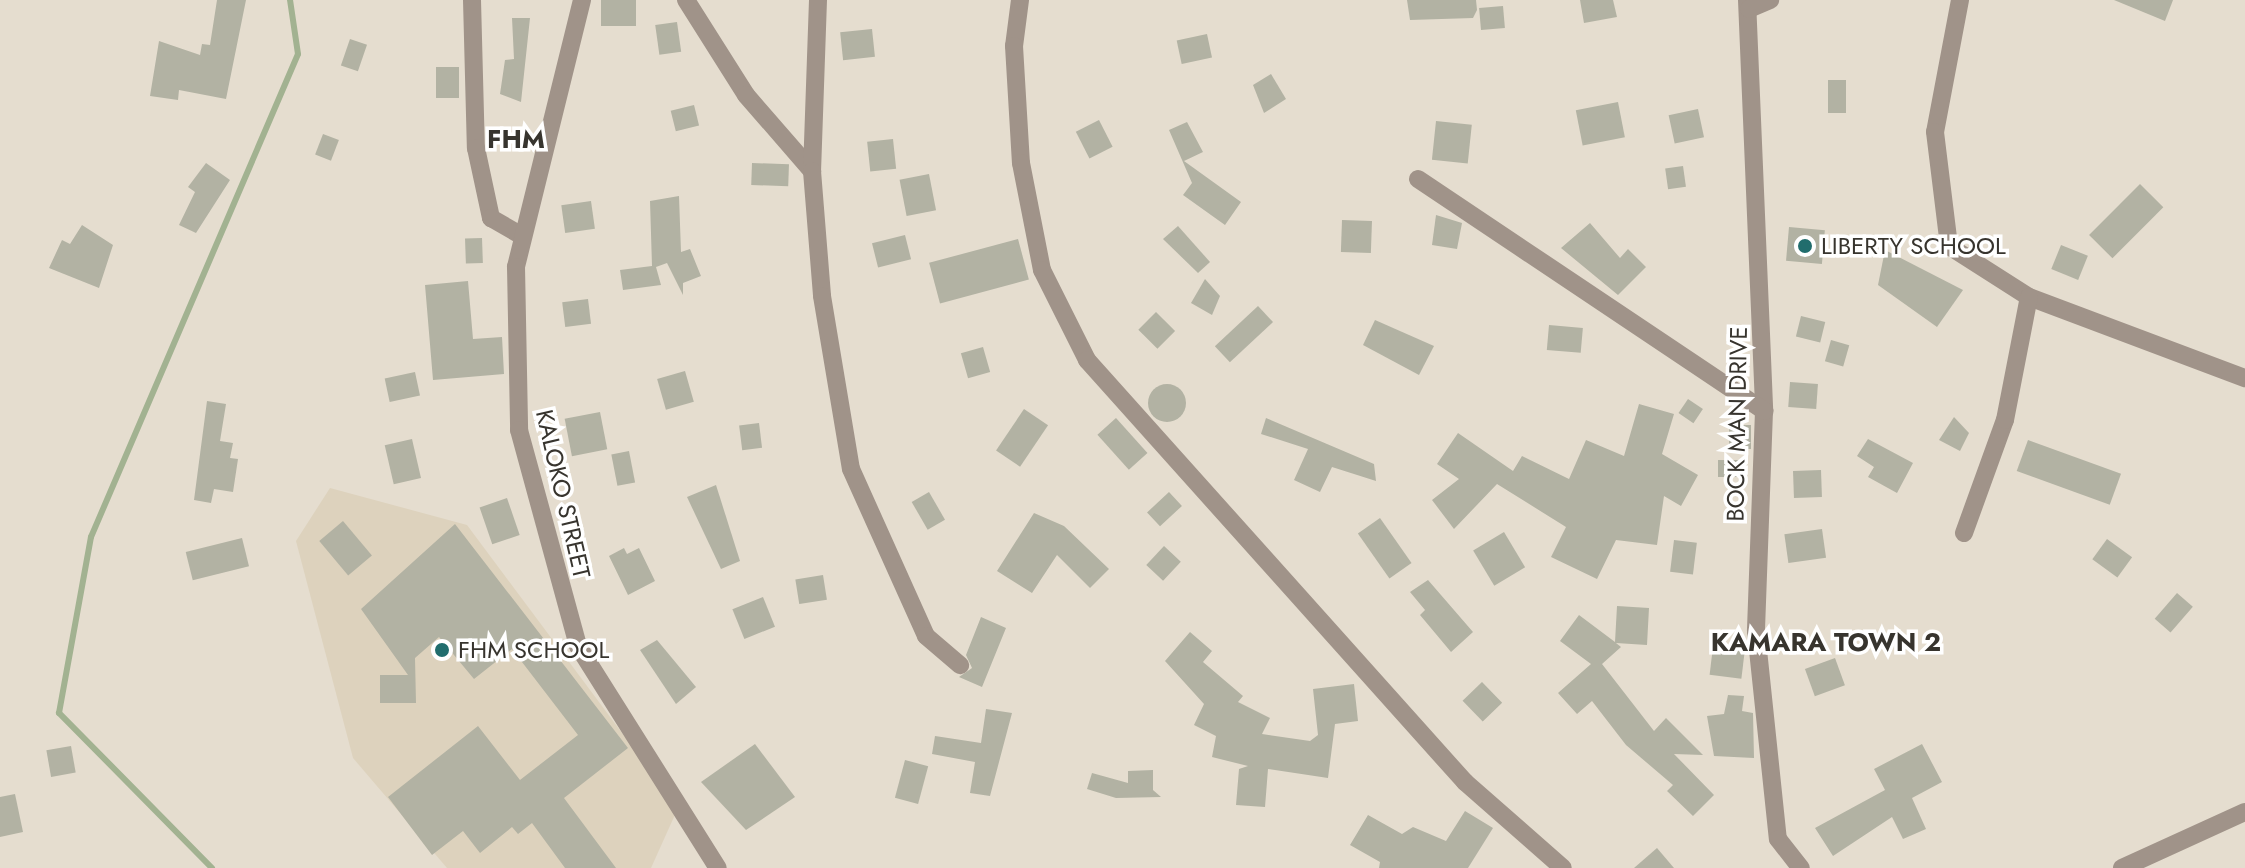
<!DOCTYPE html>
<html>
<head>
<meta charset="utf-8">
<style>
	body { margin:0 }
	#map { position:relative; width:2245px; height:868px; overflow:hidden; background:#e5ddcf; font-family:Jost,sans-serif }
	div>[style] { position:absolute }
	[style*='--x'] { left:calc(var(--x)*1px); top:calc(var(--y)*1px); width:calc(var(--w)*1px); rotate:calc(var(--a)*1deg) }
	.built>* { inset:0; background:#ddd2bd }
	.stream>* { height:6px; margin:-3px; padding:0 3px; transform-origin:3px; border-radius:3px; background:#a2b291 }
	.building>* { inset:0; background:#b2b2a3; transform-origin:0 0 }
	.round { border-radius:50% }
	.minor>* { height:18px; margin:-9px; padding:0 9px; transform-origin:9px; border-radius:9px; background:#a09389 }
	.dots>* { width:22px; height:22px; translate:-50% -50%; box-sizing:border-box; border:4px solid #fff; border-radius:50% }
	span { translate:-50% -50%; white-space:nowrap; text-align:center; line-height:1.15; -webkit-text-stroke:7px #fff; paint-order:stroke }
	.poi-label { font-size:24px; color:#37342e }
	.left { translate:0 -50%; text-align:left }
	.street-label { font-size:24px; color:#37342e }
	.neighbourhood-label { font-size:26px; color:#37342e; font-weight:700 }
</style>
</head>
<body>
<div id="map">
	<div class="built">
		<i style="clip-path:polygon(330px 488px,467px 525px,678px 808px,651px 868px,447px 868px,353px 758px,296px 541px)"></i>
	</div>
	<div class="stream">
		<i style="--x:212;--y:868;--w:218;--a:-134.6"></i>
		<i style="--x:59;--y:713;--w:179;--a:-79.7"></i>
		<i style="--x:91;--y:537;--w:525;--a:-66.8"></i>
		<i style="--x:298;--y:54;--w:55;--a:-98.4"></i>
	</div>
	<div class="building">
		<i style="clip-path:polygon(217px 0,246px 0,226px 99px,179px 90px,178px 100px,150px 96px,159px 41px,200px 55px,202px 44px,210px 45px)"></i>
		<i style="left:601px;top:0;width:35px;height:26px"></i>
		<i style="clip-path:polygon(1407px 0,1476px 0,1477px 10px,1473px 18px,1410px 20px)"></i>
		<i style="clip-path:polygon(1580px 0,1613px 0,1617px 17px,1584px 23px)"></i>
		<i style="clip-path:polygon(2114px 0,2173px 0,2165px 21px)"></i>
		<i style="left:1503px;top:6px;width:22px;height:24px;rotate:85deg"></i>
		<i style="clip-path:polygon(512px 18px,530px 18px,521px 102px,500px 94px,505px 60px,514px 59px)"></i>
		<i style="left:677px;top:22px;width:30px;height:22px;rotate:82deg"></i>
		<i style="left:872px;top:29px;width:28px;height:32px;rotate:84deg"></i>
		<i style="left:1207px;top:34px;width:24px;height:31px;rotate:78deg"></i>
		<i style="left:350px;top:39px;width:18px;height:28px;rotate:19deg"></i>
		<i style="left:436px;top:67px;width:23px;height:31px"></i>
		<i style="clip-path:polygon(1271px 74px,1286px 99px,1264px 113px,1253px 85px)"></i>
		<i style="left:1828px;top:80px;width:18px;height:33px"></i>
		<i style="left:1618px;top:102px;width:36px;height:43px;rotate:79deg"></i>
		<i style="left:694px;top:105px;width:21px;height:24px;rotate:76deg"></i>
		<i style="left:1698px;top:109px;width:29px;height:30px;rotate:78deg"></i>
		<i style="left:1099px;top:120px;width:30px;height:26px;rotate:63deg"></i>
		<i style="left:1436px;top:121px;width:36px;height:39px;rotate:6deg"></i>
		<i style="clip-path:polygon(1187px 122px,1203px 152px,1184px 161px,1241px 202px,1225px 225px,1183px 195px,1192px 183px,1169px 130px)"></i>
		<i style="left:323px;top:134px;width:17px;height:22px;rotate:21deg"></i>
		<i style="left:893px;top:139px;width:30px;height:26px;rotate:84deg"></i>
		<i style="clip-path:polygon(206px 163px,230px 180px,196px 233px,179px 225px,195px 192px,188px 187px)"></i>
		<i style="left:752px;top:163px;width:37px;height:22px;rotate:2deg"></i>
		<i style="left:1683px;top:166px;width:21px;height:18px;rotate:82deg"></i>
		<i style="left:929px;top:174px;width:37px;height:30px;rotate:79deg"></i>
		<i style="left:2140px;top:184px;width:33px;height:72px;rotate:45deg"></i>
		<i style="clip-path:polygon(679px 196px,681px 252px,690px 249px,701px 276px,683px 283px,683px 295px,667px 263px,656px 267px,661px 285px,623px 290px,620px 270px,652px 266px,650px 201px)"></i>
		<i style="left:591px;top:201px;width:28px;height:30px;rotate:82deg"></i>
		<i style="clip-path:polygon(1436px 215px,1462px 223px,1457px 249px,1432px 245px)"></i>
		<i style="left:1342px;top:220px;width:30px;height:32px;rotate:2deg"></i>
		<i style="clip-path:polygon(1590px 223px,1620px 258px,1628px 249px,1646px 267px,1618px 295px,1561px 248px)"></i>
		<i style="clip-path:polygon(82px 225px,113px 245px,99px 288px,49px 268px,62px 240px,70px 244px)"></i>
		<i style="clip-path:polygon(1178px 226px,1210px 262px,1198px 273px,1163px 239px)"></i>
		<i style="left:1789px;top:227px;width:36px;height:34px;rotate:5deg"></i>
		<i style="left:905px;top:235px;width:25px;height:34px;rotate:76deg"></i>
		<i style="left:482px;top:238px;width:25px;height:17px;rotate:88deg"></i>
		<i style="left:1018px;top:239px;width:42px;height:92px;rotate:75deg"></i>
		<i style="left:2061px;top:245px;width:29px;height:26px;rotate:22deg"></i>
		<i style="clip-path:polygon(1885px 250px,1963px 290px,1937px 327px,1878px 285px)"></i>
		<i style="clip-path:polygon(1205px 279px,1220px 296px,1212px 315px,1191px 303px)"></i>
		<i style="clip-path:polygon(468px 281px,473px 339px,502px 337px,504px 374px,433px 380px,425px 285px)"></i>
		<i style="left:588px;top:299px;width:25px;height:26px;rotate:83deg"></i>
		<i style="left:1258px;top:306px;width:22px;height:59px;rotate:47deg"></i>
		<i style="left:1156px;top:312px;width:27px;height:25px;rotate:45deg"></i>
		<i style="left:1801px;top:316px;width:25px;height:21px;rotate:14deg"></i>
		<i style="clip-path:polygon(1375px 320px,1434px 346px,1419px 375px,1363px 345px)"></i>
		<i style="left:1549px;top:325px;width:34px;height:25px;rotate:5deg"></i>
		<i style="left:1831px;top:340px;width:19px;height:22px;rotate:16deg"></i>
		<i style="left:983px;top:347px;width:26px;height:23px;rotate:74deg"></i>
		<i style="left:685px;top:371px;width:32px;height:29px;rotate:74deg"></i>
		<i style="left:415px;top:372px;width:24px;height:31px;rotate:78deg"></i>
		<i style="left:1790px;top:382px;width:28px;height:25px;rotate:4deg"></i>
		<i class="round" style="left:1148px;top:384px;width:38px;height:38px"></i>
		<i style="left:1688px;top:399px;width:18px;height:17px;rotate:34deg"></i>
		<i style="clip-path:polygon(207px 401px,226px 404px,220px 441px,233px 443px,230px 458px,238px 459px,233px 492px,214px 489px,211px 503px,194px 500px)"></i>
		<i style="clip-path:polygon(1639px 404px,1674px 414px,1662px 454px,1698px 475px,1681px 506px,1664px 496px,1657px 545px,1616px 540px,1597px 579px,1551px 557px,1566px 527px,1497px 484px,1454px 529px,1432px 500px,1459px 479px,1437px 464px,1458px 433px,1513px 471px,1522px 456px,1569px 479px,1586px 440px,1624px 456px)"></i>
		<i style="left:1024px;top:409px;width:29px;height:50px;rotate:34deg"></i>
		<i style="left:600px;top:412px;width:38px;height:36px;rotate:79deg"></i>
		<i style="clip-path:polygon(1954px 417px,1969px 433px,1960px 451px,1939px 440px)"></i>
		<i style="left:1116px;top:418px;width:47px;height:25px;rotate:48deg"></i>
		<i style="clip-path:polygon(1266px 418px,1374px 464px,1376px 481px,1332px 467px,1320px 492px,1294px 480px,1308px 449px,1261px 434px)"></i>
		<i style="left:759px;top:423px;width:25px;height:20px;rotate:83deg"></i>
		<i style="left:1751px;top:425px;width:24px;height:22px;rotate:90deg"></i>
		<i style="left:412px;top:439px;width:40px;height:28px;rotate:77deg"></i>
		<i style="clip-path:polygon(1868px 439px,1913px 463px,1897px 493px,1868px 477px,1874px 467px,1857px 456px)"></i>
		<i style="left:2028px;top:440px;width:99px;height:33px;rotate:20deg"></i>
		<i style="left:629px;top:451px;width:32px;height:18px;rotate:79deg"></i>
		<i style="left:1718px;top:460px;width:26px;height:17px"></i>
		<i style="left:1821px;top:470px;width:27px;height:28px;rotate:88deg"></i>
		<i style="clip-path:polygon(716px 485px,740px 561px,721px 569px,687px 497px)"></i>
		<i style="left:929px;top:492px;width:32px;height:20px;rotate:60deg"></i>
		<i style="left:1169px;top:492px;width:19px;height:30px;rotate:47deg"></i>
		<i style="left:507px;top:498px;width:39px;height:29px;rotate:71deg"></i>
		<i style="clip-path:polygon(1034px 513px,1064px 526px,1109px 569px,1090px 588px,1057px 555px,1032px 593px,997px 571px)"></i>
		<i style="left:1380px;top:518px;width:55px;height:27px;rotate:55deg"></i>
		<i style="left:343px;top:521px;width:45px;height:31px;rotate:50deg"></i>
		<i style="clip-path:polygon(455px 524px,628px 748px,564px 798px,616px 868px,565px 868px,532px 823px,518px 834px,512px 827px,480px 853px,463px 831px,432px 855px,388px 797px,478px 726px,520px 780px,578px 735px,512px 649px,474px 679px,439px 637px,415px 658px,416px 703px,380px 703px,380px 675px,408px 675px,361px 609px)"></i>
		<i style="left:1822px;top:529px;width:29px;height:38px;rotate:82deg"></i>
		<i style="left:1504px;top:532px;width:41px;height:36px;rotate:59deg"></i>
		<i style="left:242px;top:538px;width:29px;height:58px;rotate:76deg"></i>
		<i style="left:2107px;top:539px;width:31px;height:25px;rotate:36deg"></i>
		<i style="left:1674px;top:540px;width:23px;height:32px;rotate:7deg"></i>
		<i style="left:1164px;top:546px;width:23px;height:26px;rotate:43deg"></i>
		<i style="clip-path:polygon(624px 548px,627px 554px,639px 548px,655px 581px,628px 595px,609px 556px)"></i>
		<i style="left:823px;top:575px;width:25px;height:28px;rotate:81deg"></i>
		<i style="clip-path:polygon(1428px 580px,1473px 632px,1451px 652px,1420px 615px,1425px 610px,1410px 592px)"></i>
		<i style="left:2177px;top:593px;width:21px;height:34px;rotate:41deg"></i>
		<i style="left:763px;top:597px;width:32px;height:33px;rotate:68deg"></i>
		<i style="clip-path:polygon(1617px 606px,1649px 608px,1647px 645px,1616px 643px,1621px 647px,1602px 664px,1654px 731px,1666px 718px,1703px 755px,1674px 754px,1714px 795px,1693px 816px,1667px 791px,1673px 785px,1626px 745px,1592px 701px,1577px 714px,1558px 693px,1591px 664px,1560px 641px,1579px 615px,1615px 642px)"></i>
		<i style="clip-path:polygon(981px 617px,1006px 628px,982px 687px,959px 677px,972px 668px,966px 655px)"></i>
		<i style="clip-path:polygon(1190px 632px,1212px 651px,1203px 662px,1243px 696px,1238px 702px,1270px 718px,1262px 734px,1310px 741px,1318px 735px,1313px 689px,1354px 684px,1358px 721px,1335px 724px,1328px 778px,1268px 769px,1265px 807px,1236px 805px,1239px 769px,1248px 766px,1212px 757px,1216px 736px,1194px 725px,1204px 704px,1165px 661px)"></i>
		<i style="clip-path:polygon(657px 640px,696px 687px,676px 704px,640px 650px)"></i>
		<i style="left:1713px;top:647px;width:32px;height:28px;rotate:7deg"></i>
		<i style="left:1835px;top:658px;width:29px;height:32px;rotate:70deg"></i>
		<i style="left:1482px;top:682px;width:29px;height:27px;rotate:46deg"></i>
		<i style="clip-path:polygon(1728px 695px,1744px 696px,1742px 711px,1753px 713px,1754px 758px,1714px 756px,1707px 716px,1724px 714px)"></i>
		<i style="clip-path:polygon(986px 709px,1012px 713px,990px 796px,970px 793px,975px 762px,932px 754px,935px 736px,981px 743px)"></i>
		<i style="clip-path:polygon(755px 744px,795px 797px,746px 830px,701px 782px)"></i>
		<i style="clip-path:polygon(1922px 744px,1942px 782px,1912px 798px,1926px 829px,1903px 839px,1892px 817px,1833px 856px,1815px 828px,1885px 790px,1874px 769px)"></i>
		<i style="left:71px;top:746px;width:27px;height:25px;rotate:80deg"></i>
		<i style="left:905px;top:760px;width:24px;height:39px;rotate:15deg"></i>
		<i style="clip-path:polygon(1153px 770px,1153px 790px,1161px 797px,1116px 798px,1087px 789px,1092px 773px,1128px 783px,1128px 771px)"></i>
		<i style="clip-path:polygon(15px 794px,23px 832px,0 837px,0 797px)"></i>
		<i style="clip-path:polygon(1465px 811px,1493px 828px,1468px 868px,1379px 868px,1380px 862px,1350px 845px,1368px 815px,1402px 834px,1413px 827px,1446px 841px)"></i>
		<i style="clip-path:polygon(1657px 848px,1674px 868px,1634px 868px)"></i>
	</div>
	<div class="minor">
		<i style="--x:472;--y:0;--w:148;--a:88.5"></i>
		<i style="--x:476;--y:148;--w:72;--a:77.9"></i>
		<i style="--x:491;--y:218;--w:36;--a:30"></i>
		<i style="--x:582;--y:0;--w:275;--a:103.9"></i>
		<i style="--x:516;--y:267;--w:163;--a:88.9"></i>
		<i style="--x:519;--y:430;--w:224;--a:74.7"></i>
		<i style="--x:578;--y:646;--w:262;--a:57.8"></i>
		<i style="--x:686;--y:0;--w:112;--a:57.7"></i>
		<i style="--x:746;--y:95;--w:101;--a:49"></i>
		<i style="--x:818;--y:0;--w:171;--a:92"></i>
		<i style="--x:812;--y:171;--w:125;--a:85.4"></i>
		<i style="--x:822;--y:296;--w:175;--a:80.5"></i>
		<i style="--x:851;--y:469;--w:183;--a:65.8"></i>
		<i style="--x:926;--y:636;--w:45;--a:40.5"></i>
		<i style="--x:1020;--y:0;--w:46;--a:97.4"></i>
		<i style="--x:1014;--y:46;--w:117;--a:86.6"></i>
		<i style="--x:1021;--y:163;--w:109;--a:78.9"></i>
		<i style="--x:1042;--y:270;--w:101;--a:63.4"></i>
		<i style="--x:1087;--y:360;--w:567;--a:48.15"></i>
		<i style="--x:1465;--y:782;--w:130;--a:41.3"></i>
		<i style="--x:1747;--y:0;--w:411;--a:87.6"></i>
		<i style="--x:1764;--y:411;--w:220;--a:92.1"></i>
		<i style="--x:1756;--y:631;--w:209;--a:84"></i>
		<i style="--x:1778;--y:839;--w:37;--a:52"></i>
		<i style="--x:1960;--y:0;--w:134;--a:100.7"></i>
		<i style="--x:1935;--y:132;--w:115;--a:83"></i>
		<i style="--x:1949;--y:246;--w:95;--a:32.5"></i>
		<i style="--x:2029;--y:297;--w:231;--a:20.6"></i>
		<i style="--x:1749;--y:9;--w:23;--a:-23"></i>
		<i style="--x:1418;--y:179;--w:417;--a:33.8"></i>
		<i style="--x:1964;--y:533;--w:120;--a:-70.1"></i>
		<i style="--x:2005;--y:420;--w:125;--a:-79"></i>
		<i style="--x:2122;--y:868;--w:135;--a:-24.5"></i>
	</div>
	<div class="dots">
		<i style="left:1805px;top:246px;background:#216d6d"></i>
		<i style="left:442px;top:650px;background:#216d6d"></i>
	</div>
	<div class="poi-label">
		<span class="left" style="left:1821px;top:246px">LIBERTY SCHOOL</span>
		<span class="left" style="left:458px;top:650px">FHM SCHOOL</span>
	</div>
	<div class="street-label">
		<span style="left:1737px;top:424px;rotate:-89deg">BOCK MAN DRIVE</span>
		<span style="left:563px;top:494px;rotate:77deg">KALOKO STREET</span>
	</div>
	<div class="neighbourhood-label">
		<span style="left:516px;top:140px">FHM</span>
		<span style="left:1826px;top:643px">KAMARA TOWN 2</span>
	</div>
</div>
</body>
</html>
